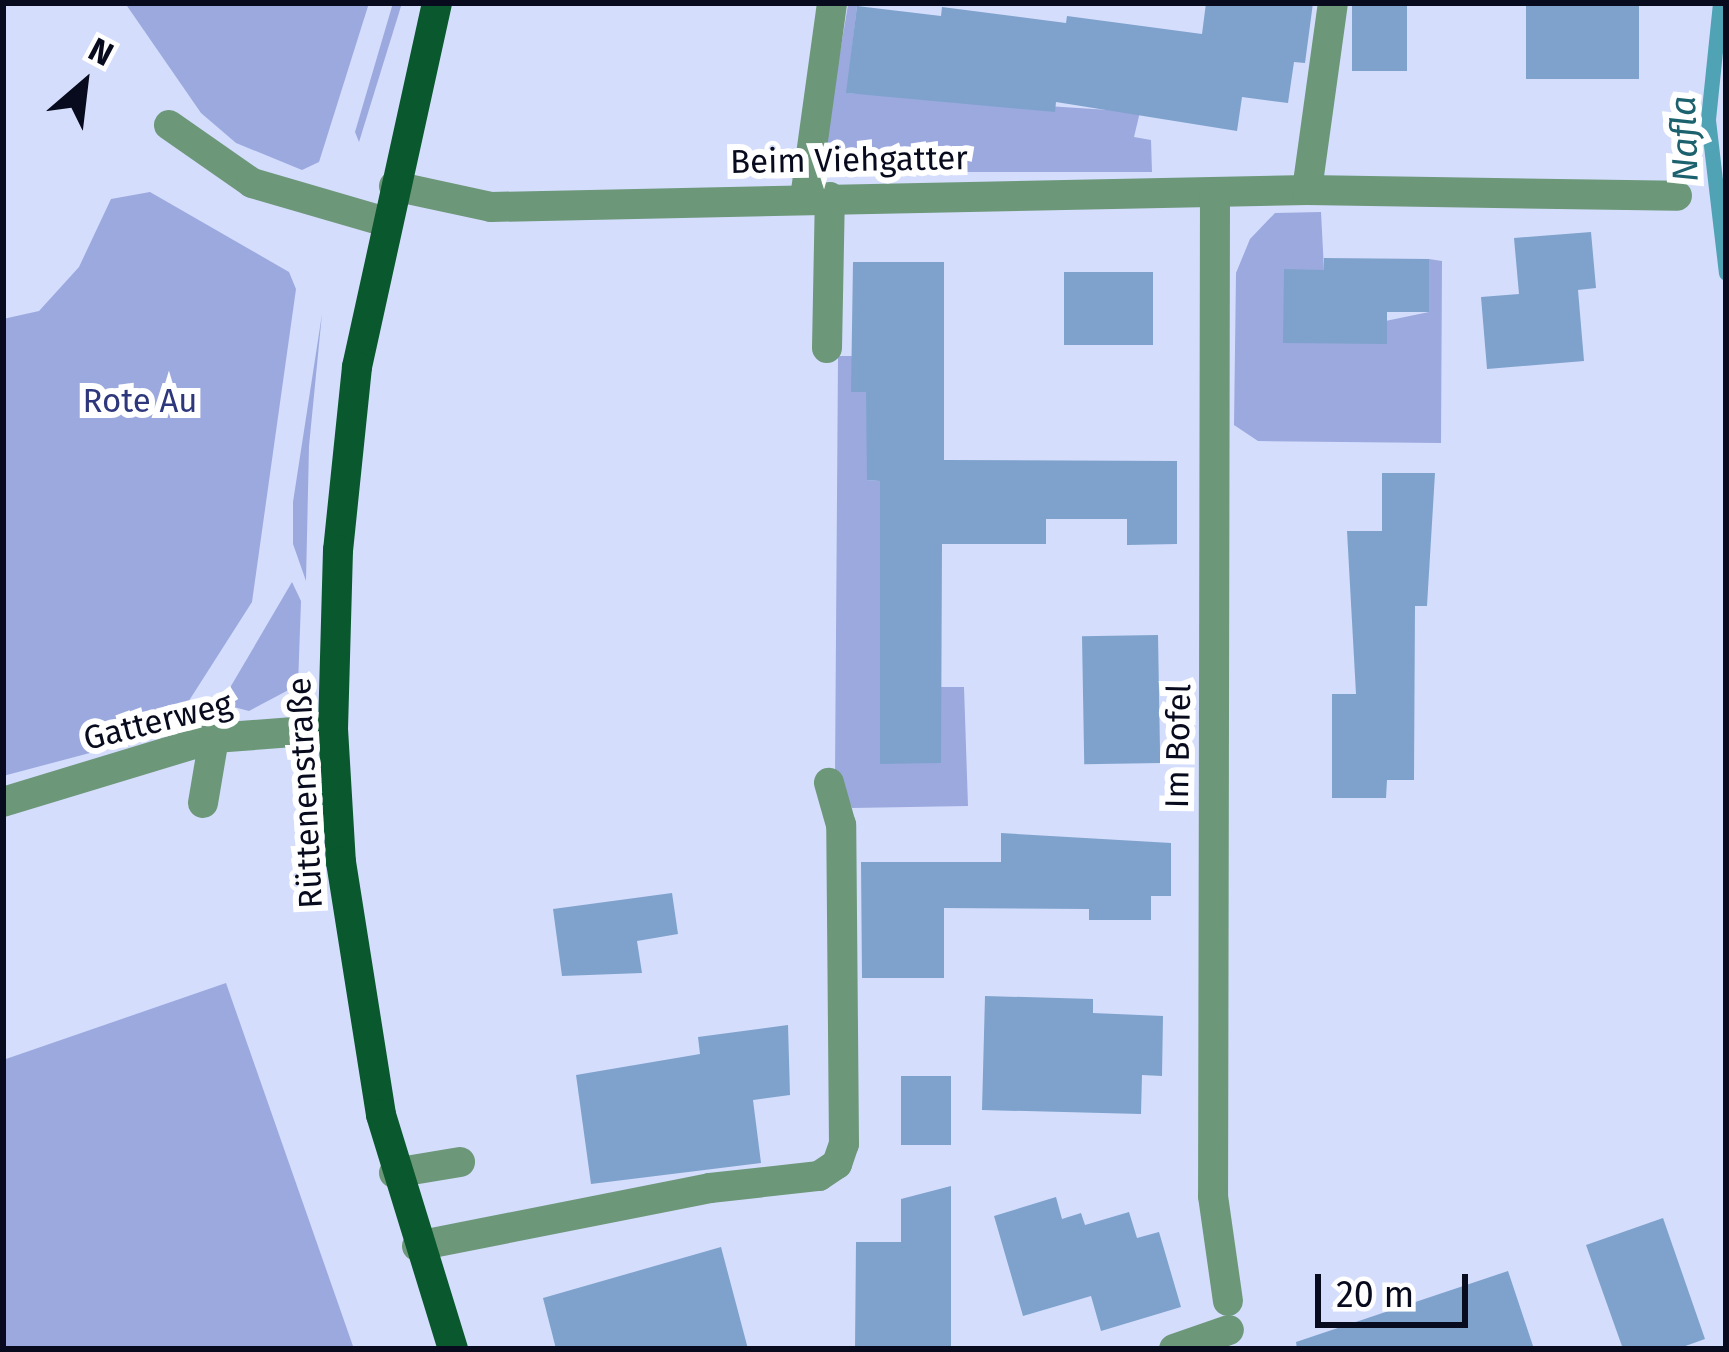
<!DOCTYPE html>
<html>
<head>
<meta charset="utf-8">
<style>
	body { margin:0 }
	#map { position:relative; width:1729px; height:1352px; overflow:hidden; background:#d4ddfc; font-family:"Fira Sans",sans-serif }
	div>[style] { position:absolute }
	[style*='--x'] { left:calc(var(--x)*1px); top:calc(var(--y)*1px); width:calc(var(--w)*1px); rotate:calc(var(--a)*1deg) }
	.green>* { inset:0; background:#9ca9de }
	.stream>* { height:15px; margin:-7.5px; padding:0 7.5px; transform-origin:7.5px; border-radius:7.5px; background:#4fa3b5 }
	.building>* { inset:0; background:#7ea2cc; transform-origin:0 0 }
	.minor>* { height:30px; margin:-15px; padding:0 15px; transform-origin:15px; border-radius:15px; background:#6c9779 }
	.major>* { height:30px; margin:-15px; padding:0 15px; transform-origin:15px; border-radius:15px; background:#09582e }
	span { translate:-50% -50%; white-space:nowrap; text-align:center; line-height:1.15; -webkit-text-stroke:12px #fff; paint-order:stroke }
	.street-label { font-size:33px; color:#080b1d }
	.park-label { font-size:33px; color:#2e377c }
	.water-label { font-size:36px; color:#1c616e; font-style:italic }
	.frame { position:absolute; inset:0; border:6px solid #080b1d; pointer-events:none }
	.north { position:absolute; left:24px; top:24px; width:120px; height:120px; -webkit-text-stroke:9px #fff; paint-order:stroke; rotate:28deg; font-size:33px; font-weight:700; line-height:48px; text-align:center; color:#080b1d }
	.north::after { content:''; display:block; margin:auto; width:42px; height:54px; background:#080b1d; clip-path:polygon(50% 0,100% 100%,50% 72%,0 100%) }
	.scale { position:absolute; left:1315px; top:1274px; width:153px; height:54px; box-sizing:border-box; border:6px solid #080b1d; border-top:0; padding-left:15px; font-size:36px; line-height:42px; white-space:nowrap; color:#080b1d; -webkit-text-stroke:9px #fff; paint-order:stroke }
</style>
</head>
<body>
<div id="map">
	<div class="green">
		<i style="clip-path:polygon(125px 3px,369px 3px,319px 162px,302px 170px,236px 143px,201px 113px)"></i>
		<i style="clip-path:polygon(393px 3px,402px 3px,359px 142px,355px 132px)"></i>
		<i style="clip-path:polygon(848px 5px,857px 6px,847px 93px,1140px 112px,1134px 137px,1151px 140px,1152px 172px,841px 172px,824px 146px)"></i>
		<i style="clip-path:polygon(150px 192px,289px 272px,296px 289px,252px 602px,169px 732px,3px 776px,3px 319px,39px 311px,79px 267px,111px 199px)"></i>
		<i style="clip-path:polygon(1321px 212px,1324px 270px,1287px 270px,1284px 342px,1429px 312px,1429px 259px,1442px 261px,1441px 443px,1258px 441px,1234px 425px,1236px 273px,1250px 239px,1275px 213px)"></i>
		<i style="clip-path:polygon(322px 314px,309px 446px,306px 581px,293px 544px,293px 502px)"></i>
		<i style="clip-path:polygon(838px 356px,852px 356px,852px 392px,944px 392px,941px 443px,867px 443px,867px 480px,880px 481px,880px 763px,941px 763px,941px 687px,964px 687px,968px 806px,852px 808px,835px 776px)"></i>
		<i style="clip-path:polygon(292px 582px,301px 601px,298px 685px,249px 711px,230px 706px,231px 686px)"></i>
		<i style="clip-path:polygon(226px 983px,354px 1349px,3px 1349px,3px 1060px)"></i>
	</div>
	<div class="stream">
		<i style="--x:1720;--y:3;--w:118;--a:95.9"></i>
		<i style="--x:1708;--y:120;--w:154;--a:83.3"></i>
	</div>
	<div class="building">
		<i style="clip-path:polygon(1206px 3px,1313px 3px,1305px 63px,1294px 62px,1288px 103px,1242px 97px,1237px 131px,1056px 102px,1055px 112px,846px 93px,857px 6px,941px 16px,942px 7px,1066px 23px,1067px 16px,1202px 34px)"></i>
		<i style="left:1352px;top:3px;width:55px;height:68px"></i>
		<i style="left:1526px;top:3px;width:113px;height:76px"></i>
		<i style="clip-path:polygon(1591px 232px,1596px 288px,1578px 290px,1584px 361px,1487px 369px,1481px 297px,1519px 294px,1514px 238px)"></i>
		<i style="clip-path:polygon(1324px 258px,1429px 259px,1429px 312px,1387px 312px,1387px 344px,1283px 343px,1284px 269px,1324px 270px)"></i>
		<i style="clip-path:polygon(853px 262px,944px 262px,944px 460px,1177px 461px,1177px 544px,1127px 545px,1127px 519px,1046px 519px,1046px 544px,942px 544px,941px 763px,880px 764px,880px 481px,867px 480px,866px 392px,851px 392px)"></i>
		<i style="left:1064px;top:272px;width:89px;height:73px"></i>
		<i style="clip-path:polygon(1382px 473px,1435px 473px,1427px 606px,1415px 606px,1414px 780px,1387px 780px,1386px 798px,1332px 798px,1332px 694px,1356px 694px,1347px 531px,1382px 531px)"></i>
		<i style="left:1158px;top:635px;width:128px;height:76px;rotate:89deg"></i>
		<i style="clip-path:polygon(1001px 833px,1171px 843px,1171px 896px,1151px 896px,1151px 920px,1089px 920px,1089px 909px,944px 908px,944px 978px,862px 978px,861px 862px,1001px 862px)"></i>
		<i style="clip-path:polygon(672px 893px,678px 934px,637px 941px,642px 973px,562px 976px,553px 909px)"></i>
		<i style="clip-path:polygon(985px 996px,1093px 999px,1093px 1013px,1163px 1016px,1162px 1076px,1142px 1075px,1141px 1114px,982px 1110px)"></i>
		<i style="clip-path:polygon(788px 1025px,790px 1095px,753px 1100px,761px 1163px,591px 1184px,576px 1075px,700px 1054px,698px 1037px)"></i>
		<i style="left:901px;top:1076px;width:50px;height:69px"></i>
		<i style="clip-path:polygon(951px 1186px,951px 1349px,855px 1349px,856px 1242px,901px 1242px,901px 1199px)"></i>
		<i style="clip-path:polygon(1056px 1197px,1062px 1219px,1081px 1213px,1085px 1225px,1129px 1212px,1137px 1238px,1159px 1232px,1181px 1307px,1101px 1331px,1091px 1296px,1023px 1316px,994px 1216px)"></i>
		<i style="clip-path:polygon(1663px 1218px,1705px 1339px,1677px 1349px,1623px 1349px,1586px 1245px)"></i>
		<i style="clip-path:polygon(721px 1247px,748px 1349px,556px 1349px,543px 1298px)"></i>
		<i style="clip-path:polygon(1508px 1271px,1534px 1349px,1297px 1349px,1296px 1342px)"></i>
	</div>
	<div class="minor">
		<i style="--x:169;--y:125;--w:101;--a:34.9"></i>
		<i style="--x:252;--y:183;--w:140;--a:16.2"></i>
		<i style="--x:394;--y:186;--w:99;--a:12.2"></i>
		<i style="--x:491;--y:207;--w:816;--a:-1.19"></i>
		<i style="--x:1307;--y:190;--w:370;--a:0.9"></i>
		<i style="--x:1307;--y:190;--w:189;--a:-82.1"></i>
		<i style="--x:1215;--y:192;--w:1004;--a:90.11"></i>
		<i style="--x:1213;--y:1196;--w:106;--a:81.9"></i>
		<i style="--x:805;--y:198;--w:197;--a:-82.1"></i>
		<i style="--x:827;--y:348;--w:151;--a:-88.9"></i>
		<i style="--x:3;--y:802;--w:220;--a:-16.9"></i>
		<i style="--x:214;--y:738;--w:119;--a:-4.3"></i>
		<i style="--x:203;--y:803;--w:66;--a:-80.4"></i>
		<i style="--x:394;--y:1173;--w:67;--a:-9.5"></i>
		<i style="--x:417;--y:1246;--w:299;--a:-11.2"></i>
		<i style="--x:710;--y:1188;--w:110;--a:-6.3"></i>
		<i style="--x:819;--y:1176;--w:22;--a:-34"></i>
		<i style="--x:837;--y:1164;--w:21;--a:-71"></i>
		<i style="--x:844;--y:1144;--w:319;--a:-90.5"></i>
		<i style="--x:841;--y:825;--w:44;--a:-105.9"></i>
		<i style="--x:1174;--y:1349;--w:58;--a:-19.1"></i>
	</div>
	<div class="major">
		<i style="--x:437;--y:3;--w:373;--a:102.4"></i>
		<i style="--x:357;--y:367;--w:184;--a:95.9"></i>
		<i style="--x:338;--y:550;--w:179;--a:91.6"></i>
		<i style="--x:333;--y:729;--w:133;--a:86.6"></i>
		<i style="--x:341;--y:862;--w:256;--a:81"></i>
		<i style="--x:381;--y:1115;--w:245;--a:72.9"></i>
	</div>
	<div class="street-label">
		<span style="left:849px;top:161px;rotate:-1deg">Beim Viehgatter</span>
		<span style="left:158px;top:722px;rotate:-14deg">Gatterweg</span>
		<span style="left:1179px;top:746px;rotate:-89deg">Im Bofel</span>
		<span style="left:306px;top:793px;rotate:-93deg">Rüttenenstraße</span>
	</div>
	<div class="park-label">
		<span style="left:140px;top:402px">Rote Au</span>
	</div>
	<div class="water-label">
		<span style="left:1685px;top:139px;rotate:-92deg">Nafla</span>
	</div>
	<div class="frame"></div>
	<div class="north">N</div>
	<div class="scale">20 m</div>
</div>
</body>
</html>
